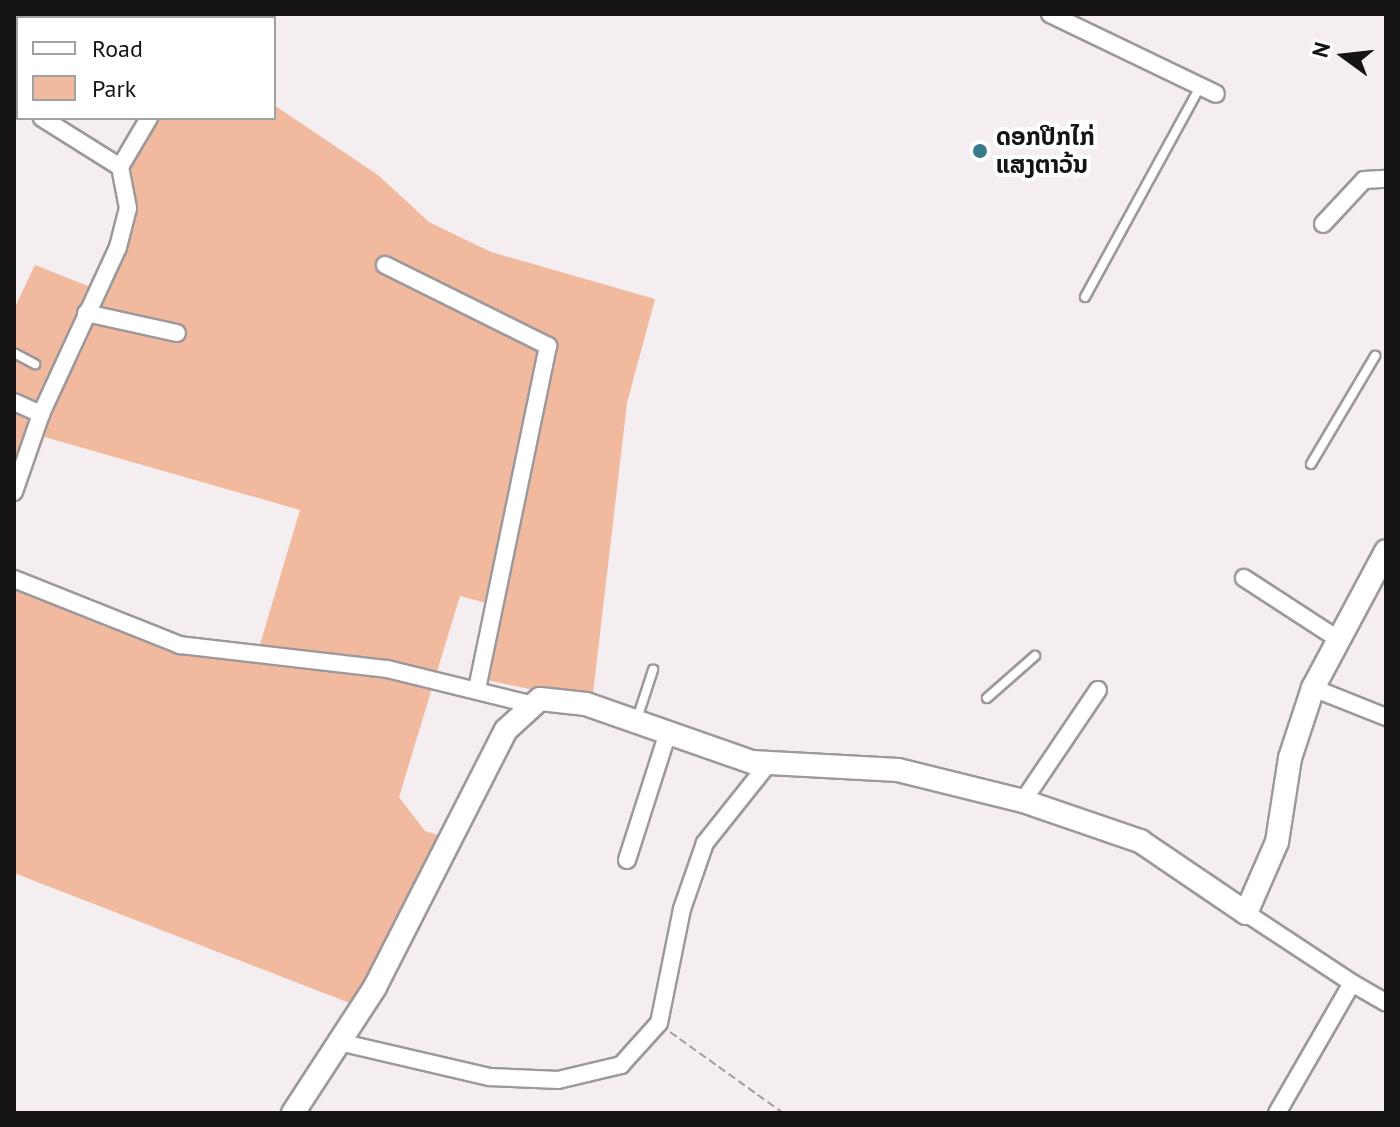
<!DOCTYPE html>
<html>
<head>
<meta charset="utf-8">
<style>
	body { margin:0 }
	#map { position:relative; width:1400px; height:1127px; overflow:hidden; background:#f4eef0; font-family:"PT Sans","Noto Sans Lao",sans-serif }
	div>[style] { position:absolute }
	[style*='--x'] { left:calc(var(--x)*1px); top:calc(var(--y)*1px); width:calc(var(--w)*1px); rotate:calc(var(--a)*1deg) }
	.green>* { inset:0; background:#f1ba9f }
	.path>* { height:2px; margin-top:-1px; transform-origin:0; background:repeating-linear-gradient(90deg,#a09c9d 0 8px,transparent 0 12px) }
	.roads { filter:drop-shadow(2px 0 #9e989b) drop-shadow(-2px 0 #9e989b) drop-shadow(0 2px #9e989b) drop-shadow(0 -2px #9e989b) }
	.lane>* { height:8px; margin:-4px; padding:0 4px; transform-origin:4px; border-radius:4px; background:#fff }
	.street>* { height:16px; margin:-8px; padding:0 8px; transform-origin:8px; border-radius:8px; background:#fff }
	.secondary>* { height:22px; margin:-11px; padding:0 11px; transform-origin:11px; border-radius:11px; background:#fff }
	.dots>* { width:22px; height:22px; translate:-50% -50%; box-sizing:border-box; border:4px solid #fff; border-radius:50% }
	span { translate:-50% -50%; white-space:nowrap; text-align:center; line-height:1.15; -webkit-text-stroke:8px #fff; paint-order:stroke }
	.poi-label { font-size:24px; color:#161314; font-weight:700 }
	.left { translate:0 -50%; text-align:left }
	.frame { position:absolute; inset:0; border:16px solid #161314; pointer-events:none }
	.legend { position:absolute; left:16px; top:16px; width:260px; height:104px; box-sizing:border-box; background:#fff; border:2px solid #a2a1a1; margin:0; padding:10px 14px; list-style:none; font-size:24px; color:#161314 }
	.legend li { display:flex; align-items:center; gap:16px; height:40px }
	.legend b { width:40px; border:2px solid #a2a1a1 }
	.north { position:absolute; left:1304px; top:16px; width:80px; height:80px; -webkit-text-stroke:6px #fff; paint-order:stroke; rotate:285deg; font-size:22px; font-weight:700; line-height:32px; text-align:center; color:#161314 }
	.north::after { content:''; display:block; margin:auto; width:28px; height:36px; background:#161314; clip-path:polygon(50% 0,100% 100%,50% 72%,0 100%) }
</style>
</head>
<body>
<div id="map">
	<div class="green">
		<i style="clip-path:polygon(274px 105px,378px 175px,429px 222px,491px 252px,655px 299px,627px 403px,592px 702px,486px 680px,497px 606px,460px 596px,399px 797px,425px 831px,441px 836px,360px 1007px,14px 873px,14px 593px,24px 586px,181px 644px,258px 651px,300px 510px,34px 434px,14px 491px,14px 309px,35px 265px,98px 290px,118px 247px,123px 165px,149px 118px,274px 118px)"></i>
	</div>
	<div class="path">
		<i style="--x:670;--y:1032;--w:139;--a:35.6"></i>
	</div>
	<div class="roads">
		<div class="lane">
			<i style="--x:1085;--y:297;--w:239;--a:-61.3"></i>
			<i style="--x:14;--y:353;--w:24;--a:28"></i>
			<i style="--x:1311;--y:464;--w:126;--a:-59.3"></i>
			<i style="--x:987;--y:698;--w:64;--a:-41.2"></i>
			<i style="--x:637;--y:719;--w:52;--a:-71.9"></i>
		</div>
		<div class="street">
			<i style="--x:1050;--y:14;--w:184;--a:25.7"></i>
			<i style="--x:195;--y:18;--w:4;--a:-76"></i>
			<i style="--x:14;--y:100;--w:5;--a:37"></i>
			<i style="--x:42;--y:118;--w:92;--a:32.1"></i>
			<i style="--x:1323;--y:224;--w:60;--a:-47"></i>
			<i style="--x:1364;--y:180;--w:22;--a:-3"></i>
			<i style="--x:385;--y:265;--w:182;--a:26.4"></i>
			<i style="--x:548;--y:346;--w:349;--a:101.7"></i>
			<i style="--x:86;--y:313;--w:93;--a:12.4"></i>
			<i style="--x:14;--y:402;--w:30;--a:24"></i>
			<i style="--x:14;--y:492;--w:83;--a:-70.9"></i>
			<i style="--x:41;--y:414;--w:184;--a:-65.2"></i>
			<i style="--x:118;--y:247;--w:40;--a:-75.6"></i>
			<i style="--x:128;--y:208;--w:42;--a:-101"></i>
			<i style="--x:120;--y:167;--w:57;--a:-59.4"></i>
			<i style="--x:1244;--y:578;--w:112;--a:33"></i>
			<i style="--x:14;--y:579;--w:179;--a:21.7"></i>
			<i style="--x:180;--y:645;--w:208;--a:6.6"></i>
			<i style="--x:387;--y:669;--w:146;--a:13.8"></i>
			<i style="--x:1313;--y:688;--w:79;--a:21.7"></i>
			<i style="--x:1023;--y:801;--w:134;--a:-56"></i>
			<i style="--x:627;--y:860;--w:134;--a:-72.2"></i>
			<i style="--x:1246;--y:913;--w:127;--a:33.4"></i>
			<i style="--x:1352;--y:983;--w:150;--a:120"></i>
			<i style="--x:1352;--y:983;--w:39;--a:30"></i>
			<i style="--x:339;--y:1042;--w:155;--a:13.1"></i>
			<i style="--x:490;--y:1077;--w:68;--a:2.5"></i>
			<i style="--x:558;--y:1080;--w:65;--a:-13.4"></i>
			<i style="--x:621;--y:1065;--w:57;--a:-47.9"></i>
			<i style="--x:659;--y:1023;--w:116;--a:-78.6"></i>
			<i style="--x:682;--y:909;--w:70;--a:-70.8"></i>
			<i style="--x:705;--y:843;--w:101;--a:-51.4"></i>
		</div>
		<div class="secondary">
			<i style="--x:293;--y:1113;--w:150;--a:-56.9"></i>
			<i style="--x:375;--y:987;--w:288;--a:-63"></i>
			<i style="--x:506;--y:730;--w:46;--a:-42.4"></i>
			<i style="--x:540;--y:699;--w:46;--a:6.2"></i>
			<i style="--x:586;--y:704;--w:176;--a:19.3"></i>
			<i style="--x:752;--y:762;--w:146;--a:3.1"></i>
			<i style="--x:898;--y:770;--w:129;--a:13.9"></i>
			<i style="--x:1023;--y:801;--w:124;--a:18.9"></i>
			<i style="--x:1140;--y:841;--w:128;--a:34.2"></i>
			<i style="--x:1246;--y:913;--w:77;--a:-66.4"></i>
			<i style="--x:1277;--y:842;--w:85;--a:-81.2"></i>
			<i style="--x:1290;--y:758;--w:74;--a:-71.8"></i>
			<i style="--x:1313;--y:688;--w:155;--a:-61.9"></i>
		</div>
	</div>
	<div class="dots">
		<i style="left:980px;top:151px;background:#387c8b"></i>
	</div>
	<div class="poi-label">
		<span class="left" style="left:996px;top:151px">ດອກປີກໄກ່<br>ແສງຕາວ້ນ</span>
	</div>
	<div class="frame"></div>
	<ul class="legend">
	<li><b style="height:10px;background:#fff"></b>Road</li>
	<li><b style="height:22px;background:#f1ba9f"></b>Park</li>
	</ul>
	<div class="north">N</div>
</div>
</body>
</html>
